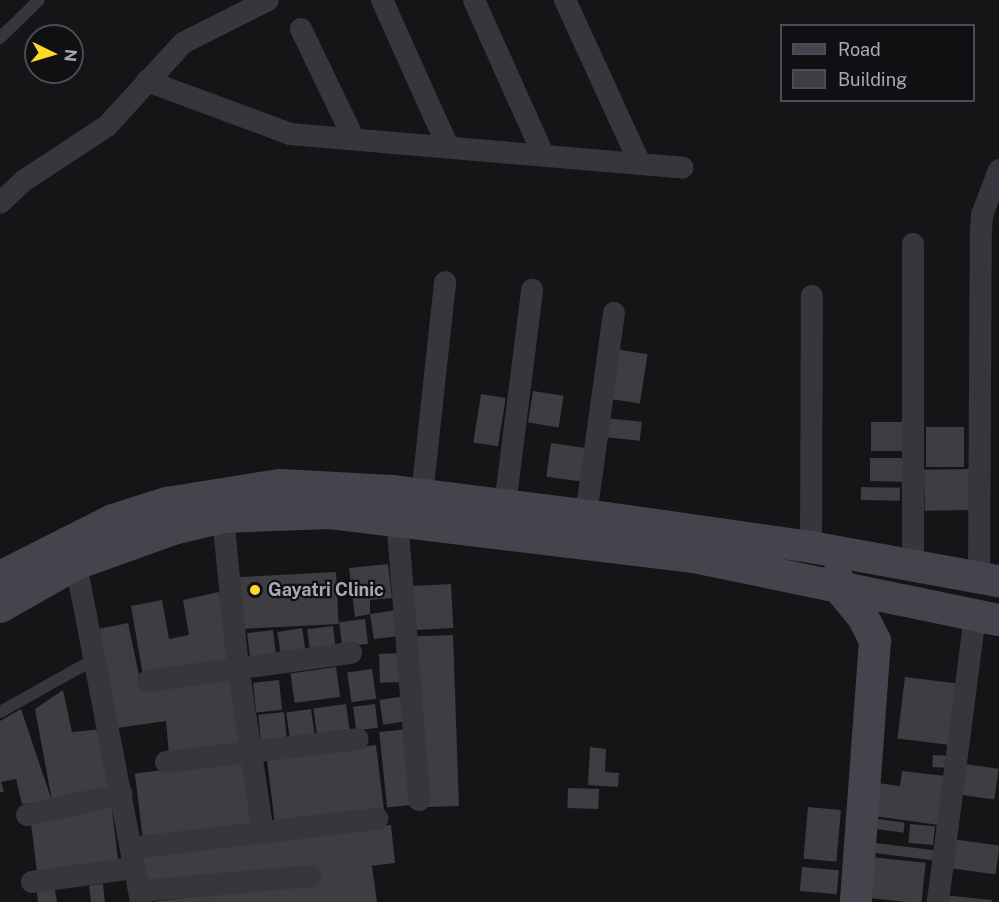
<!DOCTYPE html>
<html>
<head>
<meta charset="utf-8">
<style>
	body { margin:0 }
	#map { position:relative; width:999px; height:902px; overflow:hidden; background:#151517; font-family:"Public Sans",sans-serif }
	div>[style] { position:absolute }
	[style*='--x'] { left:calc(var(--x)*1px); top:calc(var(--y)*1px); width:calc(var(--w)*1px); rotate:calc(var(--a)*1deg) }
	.building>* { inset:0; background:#3d3d42; transform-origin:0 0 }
	.lane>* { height:12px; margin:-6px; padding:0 6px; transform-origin:6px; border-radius:6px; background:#36363c }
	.street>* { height:22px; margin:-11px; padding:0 11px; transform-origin:11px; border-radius:11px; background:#36363c }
	.secondary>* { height:32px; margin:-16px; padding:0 16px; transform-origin:16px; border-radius:16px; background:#44444c }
	.dots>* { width:16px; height:16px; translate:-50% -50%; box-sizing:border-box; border:3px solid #101012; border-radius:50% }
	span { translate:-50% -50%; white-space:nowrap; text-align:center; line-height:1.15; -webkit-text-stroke:4.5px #101012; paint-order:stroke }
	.poi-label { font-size:18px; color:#a6a9b8; font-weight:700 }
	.left { translate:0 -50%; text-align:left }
	.legend { position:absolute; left:780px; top:24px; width:195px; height:78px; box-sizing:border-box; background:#101012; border:2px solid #4c4d54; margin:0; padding:8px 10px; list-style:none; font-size:18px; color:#a6a9b8 }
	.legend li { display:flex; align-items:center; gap:12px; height:30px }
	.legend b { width:30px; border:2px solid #4c4d54 }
	.north { position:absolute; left:24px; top:24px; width:60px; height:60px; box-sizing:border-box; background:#101012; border:2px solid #4c4d54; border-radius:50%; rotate:95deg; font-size:16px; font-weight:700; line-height:24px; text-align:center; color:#a6a9b8 }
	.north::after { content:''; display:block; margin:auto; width:21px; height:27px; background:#fdd928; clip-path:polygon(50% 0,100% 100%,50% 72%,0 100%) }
</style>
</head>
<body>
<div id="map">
	<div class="building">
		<i style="left:615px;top:349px;width:33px;height:50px;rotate:9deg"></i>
		<i style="left:533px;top:391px;width:31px;height:32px;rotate:9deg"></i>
		<i style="left:481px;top:394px;width:25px;height:49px;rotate:9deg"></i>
		<i style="left:605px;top:418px;width:37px;height:19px;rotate:6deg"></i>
		<i style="left:871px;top:422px;width:34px;height:29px"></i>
		<i style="left:926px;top:427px;width:38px;height:40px"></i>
		<i style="left:551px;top:443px;width:37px;height:34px;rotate:8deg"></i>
		<i style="clip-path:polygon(870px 458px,902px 458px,902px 466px,907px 466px,907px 482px,870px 481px)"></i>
		<i style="left:969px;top:469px;width:41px;height:45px;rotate:89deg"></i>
		<i style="left:861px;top:487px;width:39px;height:13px;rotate:1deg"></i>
		<i style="clip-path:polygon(388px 564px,392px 598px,370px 600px,370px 614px,396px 610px,400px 636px,374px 639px,370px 614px,355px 617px,349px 568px)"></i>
		<i style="left:336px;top:572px;width:52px;height:97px;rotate:87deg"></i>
		<i style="left:451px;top:584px;width:44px;height:38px;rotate:87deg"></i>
		<i style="clip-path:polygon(219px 592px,232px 661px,143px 676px,131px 606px,162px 600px,169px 639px,189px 635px,183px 600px)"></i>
		<i style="left:365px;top:619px;width:25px;height:26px;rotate:83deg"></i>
		<i style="clip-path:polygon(128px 623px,142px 689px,232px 678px,244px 748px,169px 756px,166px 721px,117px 728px,98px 629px)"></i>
		<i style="left:333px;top:626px;width:25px;height:26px;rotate:83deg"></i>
		<i style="left:302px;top:628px;width:25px;height:25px;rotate:81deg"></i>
		<i style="left:273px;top:630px;width:26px;height:26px;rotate:83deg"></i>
		<i style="left:453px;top:635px;width:171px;height:38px;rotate:88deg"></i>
		<i style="left:404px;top:653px;width:29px;height:25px;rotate:88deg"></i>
		<i style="left:336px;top:667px;width:30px;height:46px;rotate:82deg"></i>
		<i style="left:372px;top:669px;width:30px;height:25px;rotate:82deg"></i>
		<i style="left:905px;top:677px;width:55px;height:62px;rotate:7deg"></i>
		<i style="left:279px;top:680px;width:30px;height:26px;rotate:84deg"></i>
		<i style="clip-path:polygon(63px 690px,72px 732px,103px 729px,115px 789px,52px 801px,35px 709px)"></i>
		<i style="left:405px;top:696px;width:25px;height:26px;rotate:81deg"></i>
		<i style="left:346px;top:704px;width:30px;height:33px;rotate:82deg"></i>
		<i style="left:375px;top:704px;width:24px;height:22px;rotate:83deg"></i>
		<i style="clip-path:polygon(21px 709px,52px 801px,22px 804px,16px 779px,1px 782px,4px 792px,0 792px,0 721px)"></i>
		<i style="left:311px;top:709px;width:30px;height:25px;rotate:82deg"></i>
		<i style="left:284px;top:712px;width:31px;height:26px;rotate:84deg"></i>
		<i style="left:408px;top:729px;width:76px;height:29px;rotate:84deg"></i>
		<i style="left:376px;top:745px;width:67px;height:110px;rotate:83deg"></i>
		<i style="clip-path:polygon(590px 747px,606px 749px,605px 772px,619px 773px,618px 787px,588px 785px)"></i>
		<i style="left:933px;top:755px;width:18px;height:12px;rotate:3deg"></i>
		<i style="left:244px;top:760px;width:67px;height:110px;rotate:83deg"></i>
		<i style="left:964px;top:764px;width:35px;height:31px;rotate:8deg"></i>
		<i style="clip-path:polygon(902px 771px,945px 776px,939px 825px,874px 816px,878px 783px,900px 786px)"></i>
		<i style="left:568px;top:788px;width:31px;height:20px;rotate:2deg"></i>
		<i style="left:111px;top:802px;width:63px;height:82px;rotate:83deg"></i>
		<i style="left:808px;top:807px;width:33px;height:52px;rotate:5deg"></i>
		<i style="left:878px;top:819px;width:27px;height:10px;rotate:8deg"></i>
		<i style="left:910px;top:824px;width:25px;height:19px;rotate:5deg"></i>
		<i style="clip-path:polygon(391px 825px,395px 863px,338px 870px,372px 866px,377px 902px,151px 902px,319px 882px,317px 874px,143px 885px,140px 852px)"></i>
		<i style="left:952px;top:839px;width:48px;height:29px;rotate:8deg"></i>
		<i style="left:875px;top:843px;width:60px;height:10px;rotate:7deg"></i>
		<i style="left:871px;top:857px;width:55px;height:41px;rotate:6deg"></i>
		<i style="left:802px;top:867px;width:37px;height:24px;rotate:5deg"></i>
		<i style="left:103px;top:884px;width:18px;height:14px;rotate:84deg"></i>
		<i style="clip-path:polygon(36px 887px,55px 890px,57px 902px,38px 902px)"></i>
		<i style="clip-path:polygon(943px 895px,992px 900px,992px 902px,943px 902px)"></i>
	</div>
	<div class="lane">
		<i style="--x:0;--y:38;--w:54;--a:-44.3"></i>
		<i style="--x:0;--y:712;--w:109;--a:-29.2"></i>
	</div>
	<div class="street">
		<i style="--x:382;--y:0;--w:161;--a:65.8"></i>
		<i style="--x:474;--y:0;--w:169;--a:65.9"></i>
		<i style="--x:565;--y:0;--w:180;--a:65.4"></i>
		<i style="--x:301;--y:29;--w:122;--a:64.3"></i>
		<i style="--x:147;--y:81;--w:153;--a:20.3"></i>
		<i style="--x:290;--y:134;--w:394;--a:4.9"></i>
		<i style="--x:0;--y:203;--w:34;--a:-43"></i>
		<i style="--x:25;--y:180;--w:98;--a:-33.4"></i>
		<i style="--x:107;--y:126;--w:113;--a:-47.5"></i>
		<i style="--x:183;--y:43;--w:95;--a:-26.8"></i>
		<i style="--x:913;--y:244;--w:321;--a:90"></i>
		<i style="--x:422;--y:495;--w:214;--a:-83.8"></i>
		<i style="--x:505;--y:505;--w:217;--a:-82.8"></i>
		<i style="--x:586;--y:515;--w:204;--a:-82.1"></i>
		<i style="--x:223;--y:517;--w:150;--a:84.3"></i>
		<i style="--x:238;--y:666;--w:169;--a:81.5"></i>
		<i style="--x:397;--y:518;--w:283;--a:85.5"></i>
		<i style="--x:811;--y:547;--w:251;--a:-89.8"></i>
		<i style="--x:76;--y:564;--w:344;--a:79.1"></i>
		<i style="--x:979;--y:577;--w:347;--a:-89.7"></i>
		<i style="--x:981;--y:230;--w:15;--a:-86"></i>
		<i style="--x:982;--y:215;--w:48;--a:-69.3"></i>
		<i style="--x:148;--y:681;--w:205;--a:-7.9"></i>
		<i style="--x:166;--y:762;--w:193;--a:-6.8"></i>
		<i style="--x:27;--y:815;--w:97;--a:-12.5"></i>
		<i style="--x:132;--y:848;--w:247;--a:-6.8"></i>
		<i style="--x:32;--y:882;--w:102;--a:-7.9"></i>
		<i style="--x:140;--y:891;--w:171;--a:-5"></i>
		<i style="--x:938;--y:901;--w:288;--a:-82.6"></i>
	</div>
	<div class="secondary">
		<i style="--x:0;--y:577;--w:127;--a:-26.8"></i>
		<i style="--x:113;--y:520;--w:57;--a:-17.5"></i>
		<i style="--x:167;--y:503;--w:114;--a:-9.1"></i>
		<i style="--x:280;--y:485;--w:113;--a:3"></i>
		<i style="--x:393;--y:491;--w:216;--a:7.2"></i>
		<i style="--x:607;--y:518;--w:206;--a:8.1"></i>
		<i style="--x:811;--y:547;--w:191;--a:10.3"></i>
		<i style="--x:837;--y:577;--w:7;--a:98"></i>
		<i style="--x:836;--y:584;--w:43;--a:50.7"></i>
		<i style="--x:863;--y:617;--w:27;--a:63"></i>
		<i style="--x:875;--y:641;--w:262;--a:94.2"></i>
		<i style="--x:0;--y:607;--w:87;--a:-29.5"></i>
		<i style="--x:76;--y:564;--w:103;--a:-19.8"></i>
		<i style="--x:173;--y:529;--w:51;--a:-13.5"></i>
		<i style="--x:223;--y:517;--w:107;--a:-2.1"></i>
		<i style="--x:330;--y:513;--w:367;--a:6.9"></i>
		<i style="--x:694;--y:557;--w:311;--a:11.7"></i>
	</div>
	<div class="dots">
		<i style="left:255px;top:590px;background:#fdd928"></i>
	</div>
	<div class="poi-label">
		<span class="left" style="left:268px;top:590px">Gayatri Clinic</span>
	</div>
	<ul class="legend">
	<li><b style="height:8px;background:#44444c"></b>Road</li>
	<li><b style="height:16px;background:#3d3d42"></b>Building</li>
	</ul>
	<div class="north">N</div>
</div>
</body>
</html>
